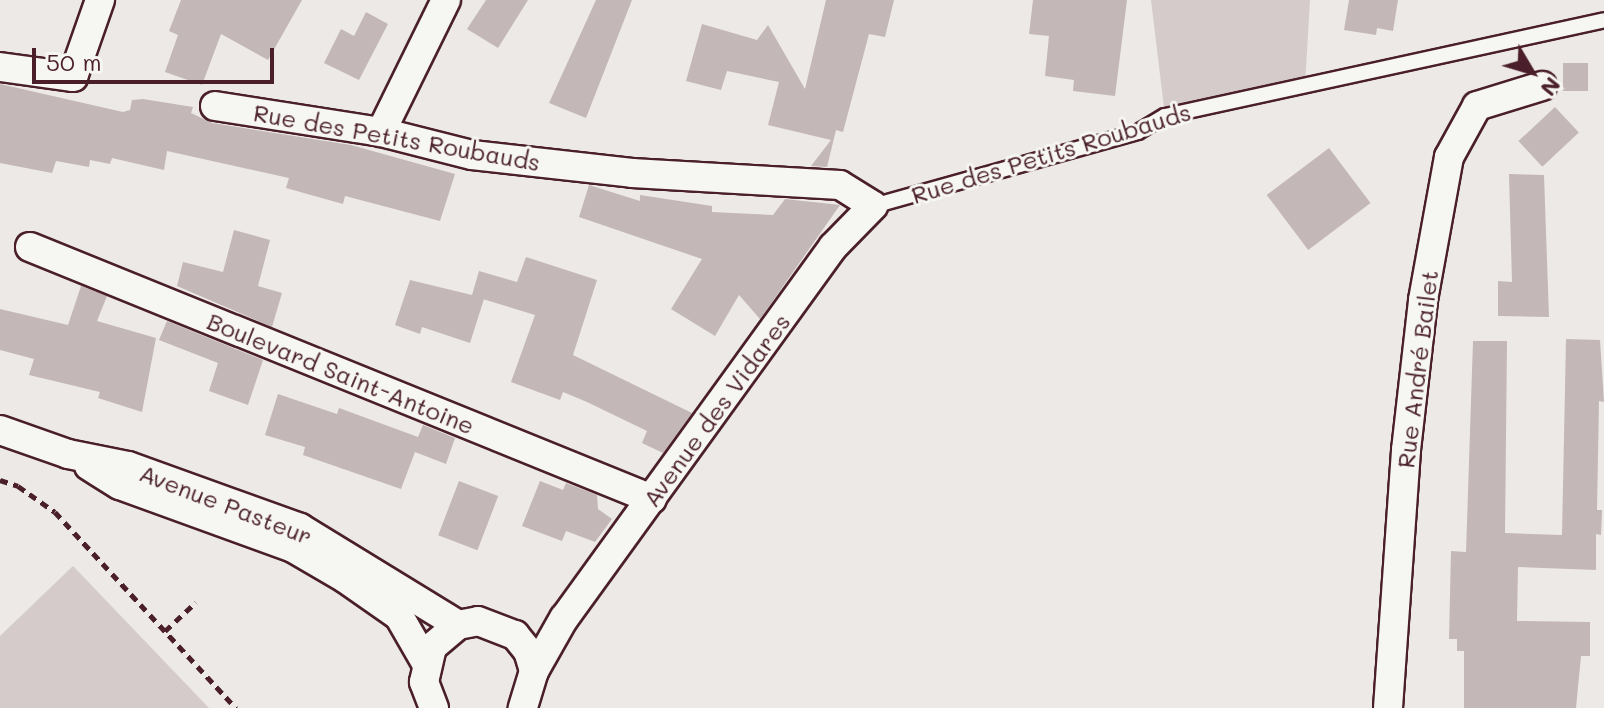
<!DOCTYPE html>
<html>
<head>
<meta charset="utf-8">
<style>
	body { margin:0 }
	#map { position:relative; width:1604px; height:708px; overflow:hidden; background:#ece9e6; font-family:Mali,sans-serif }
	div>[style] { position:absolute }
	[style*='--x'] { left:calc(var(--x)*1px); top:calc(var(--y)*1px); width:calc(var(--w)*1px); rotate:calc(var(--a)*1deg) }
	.green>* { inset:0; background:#d4cbca }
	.building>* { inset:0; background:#c4b7b7; transform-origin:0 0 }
	.path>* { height:5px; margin-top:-2.5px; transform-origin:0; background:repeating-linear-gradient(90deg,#4a1f2b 0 8px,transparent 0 14px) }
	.roads { filter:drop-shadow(2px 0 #4a1f2b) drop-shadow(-2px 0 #4a1f2b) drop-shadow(0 2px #4a1f2b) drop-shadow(0 -2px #4a1f2b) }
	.service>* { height:14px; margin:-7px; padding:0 7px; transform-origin:7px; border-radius:7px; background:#f6f6f2 }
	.minor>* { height:28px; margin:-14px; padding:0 14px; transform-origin:14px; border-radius:14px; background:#f6f6f2 }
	span { translate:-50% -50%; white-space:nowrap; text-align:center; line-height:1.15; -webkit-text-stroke:6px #f6f6f2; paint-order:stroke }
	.street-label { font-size:24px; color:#4a1f2b }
	.north { position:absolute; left:1492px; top:32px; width:80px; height:80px; -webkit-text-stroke:6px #f6f6f2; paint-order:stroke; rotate:128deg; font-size:22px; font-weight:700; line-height:32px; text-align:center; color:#4a1f2b }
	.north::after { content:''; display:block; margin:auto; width:28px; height:36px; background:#4a1f2b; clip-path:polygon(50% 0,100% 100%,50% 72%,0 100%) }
	.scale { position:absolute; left:32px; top:48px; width:242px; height:36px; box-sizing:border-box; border:4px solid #4a1f2b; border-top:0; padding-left:10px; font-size:24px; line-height:28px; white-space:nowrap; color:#4a1f2b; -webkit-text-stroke:6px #f6f6f2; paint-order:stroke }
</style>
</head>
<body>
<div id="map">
	<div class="green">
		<i style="clip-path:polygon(1151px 0,1310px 0,1305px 85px,1165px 116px)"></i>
		<i style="clip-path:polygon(73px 566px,209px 708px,0 708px,0 636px)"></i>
	</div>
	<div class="building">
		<i style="clip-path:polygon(181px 0,302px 0,268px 60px,221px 34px,202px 85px,165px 72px,178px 35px,169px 31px)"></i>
		<i style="clip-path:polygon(486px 0,528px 0,498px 48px,467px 29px)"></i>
		<i style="clip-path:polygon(596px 0,632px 0,586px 118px,549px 103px)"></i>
		<i style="clip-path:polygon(826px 0,894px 0,885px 37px,869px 34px,843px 132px,836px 130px,827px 167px,811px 166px,831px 140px,768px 125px,779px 82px,727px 71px,721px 90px,686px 81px,702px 24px,757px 40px,768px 25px,805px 89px)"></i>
		<i style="clip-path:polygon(1033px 0,1127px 0,1115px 96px,1073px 91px,1074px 80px,1045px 76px,1049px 36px,1029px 34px)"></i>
		<i style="clip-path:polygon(1349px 0,1398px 0,1393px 31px,1377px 28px,1376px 35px,1344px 30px)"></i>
		<i style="clip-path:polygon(366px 12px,388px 24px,359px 80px,324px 63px,341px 29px,354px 36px)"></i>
		<i style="left:1563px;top:63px;width:25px;height:28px"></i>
		<i style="clip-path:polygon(0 84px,123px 112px,130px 110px,132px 100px,143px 99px,193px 107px,191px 113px,212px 123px,351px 145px,455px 174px,440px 221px,345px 196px,343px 204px,286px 188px,289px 178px,167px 151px,164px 170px,112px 158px,110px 164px,90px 160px,89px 167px,56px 161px,52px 173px,0 163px)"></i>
		<i style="left:1555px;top:107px;width:35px;height:50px;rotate:47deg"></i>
		<i style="left:1329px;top:148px;width:69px;height:78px;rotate:53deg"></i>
		<i style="clip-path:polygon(1509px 174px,1544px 175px,1549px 317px,1498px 316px,1498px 281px,1512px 282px)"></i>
		<i style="clip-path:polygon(589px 185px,640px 201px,640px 195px,712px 206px,712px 212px,773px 215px,785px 199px,840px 205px,760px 319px,739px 295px,715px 336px,671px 309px,702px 259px,579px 217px)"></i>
		<i style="clip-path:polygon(234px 230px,270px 240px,258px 286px,282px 293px,272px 327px,177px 286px,183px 262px,223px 272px)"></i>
		<i style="clip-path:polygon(526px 257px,597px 280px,573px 355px,692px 413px,663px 453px,642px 443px,647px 431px,587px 402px,563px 392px,560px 400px,511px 382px,535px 315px,476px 297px,484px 299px,470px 343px,422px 327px,420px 334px,395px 325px,410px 280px,472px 295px,479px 271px,517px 282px)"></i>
		<i style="clip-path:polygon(81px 286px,107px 296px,97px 321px,156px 338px,142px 412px,98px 398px,100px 392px,29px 375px,34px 359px,0 350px,0 309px,68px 325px)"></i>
		<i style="clip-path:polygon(167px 321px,263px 360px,248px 405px,209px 391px,218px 363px,159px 340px)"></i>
		<i style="clip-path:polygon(1566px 339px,1600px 340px,1604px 402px,1599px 401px,1597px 510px,1602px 510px,1601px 535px,1596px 534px,1596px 570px,1518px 567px,1517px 621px,1590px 622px,1590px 656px,1581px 656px,1576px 708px,1464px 708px,1464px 651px,1457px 651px,1457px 639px,1449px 639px,1451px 551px,1466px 552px,1473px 341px,1507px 341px,1505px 533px,1562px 535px)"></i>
		<i style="clip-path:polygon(278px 394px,337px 414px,339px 408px,418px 437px,423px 425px,455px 438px,446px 464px,415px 452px,401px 489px,303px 455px,305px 447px,265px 435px)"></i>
		<i style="left:459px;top:481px;width:42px;height:58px;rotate:21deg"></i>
		<i style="clip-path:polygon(540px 481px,563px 490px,566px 483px,597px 495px,598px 509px,612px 519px,595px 542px,566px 531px,562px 541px,522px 526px)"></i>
	</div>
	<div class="path">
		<i style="--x:0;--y:480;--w:19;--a:18"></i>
		<i style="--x:18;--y:486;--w:45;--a:35.1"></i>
		<i style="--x:55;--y:512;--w:267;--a:47.3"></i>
		<i style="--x:165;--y:631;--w:42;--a:-43.1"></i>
	</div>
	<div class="roads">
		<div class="service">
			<i style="--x:873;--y:206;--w:275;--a:-15.6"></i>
			<i style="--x:1138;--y:132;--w:31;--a:-31"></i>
			<i style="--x:1165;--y:116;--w:449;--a:-12.3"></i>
		</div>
		<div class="minor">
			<i style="--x:0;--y:67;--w:74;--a:7.8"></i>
			<i style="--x:73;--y:77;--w:82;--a:-70.7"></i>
			<i style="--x:215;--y:106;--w:168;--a:8.9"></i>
			<i style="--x:381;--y:132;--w:94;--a:14.2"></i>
			<i style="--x:472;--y:155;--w:161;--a:6.4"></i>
			<i style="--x:632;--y:173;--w:208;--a:3.3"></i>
			<i style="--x:840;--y:185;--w:39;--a:32"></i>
			<i style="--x:873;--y:206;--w:57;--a:134.3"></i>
			<i style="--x:833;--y:247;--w:458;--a:125.9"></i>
			<i style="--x:564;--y:618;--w:61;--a:119.5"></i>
			<i style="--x:381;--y:132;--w:147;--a:-63.8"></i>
			<i style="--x:30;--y:247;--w:671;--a:22.06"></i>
			<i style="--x:0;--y:430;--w:72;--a:19.4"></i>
			<i style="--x:68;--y:454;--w:61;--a:11.3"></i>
			<i style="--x:128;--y:466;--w:183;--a:19.8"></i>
			<i style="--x:300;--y:528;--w:185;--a:31.5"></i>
			<i style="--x:89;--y:466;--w:36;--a:32"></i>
			<i style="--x:120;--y:485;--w:184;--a:20"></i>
			<i style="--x:293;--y:548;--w:61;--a:30.3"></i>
			<i style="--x:346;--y:579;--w:65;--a:34.9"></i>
			<i style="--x:399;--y:616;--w:54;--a:60.1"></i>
			<i style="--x:434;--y:708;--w:28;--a:-111"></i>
			<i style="--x:424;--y:682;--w:36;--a:-77"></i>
			<i style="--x:432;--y:647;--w:34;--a:-40"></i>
			<i style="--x:458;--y:625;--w:20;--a:-11"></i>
			<i style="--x:478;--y:621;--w:40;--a:21"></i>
			<i style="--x:515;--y:635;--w:21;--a:51"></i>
			<i style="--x:528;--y:651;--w:21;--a:73"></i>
			<i style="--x:534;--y:671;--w:39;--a:107"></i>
			<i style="--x:1388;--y:708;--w:259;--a:-86"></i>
			<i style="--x:1406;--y:450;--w:151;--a:-83.5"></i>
			<i style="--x:1423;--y:300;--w:145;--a:-79.7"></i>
			<i style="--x:1449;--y:157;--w:58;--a:-61.2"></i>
			<i style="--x:1477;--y:106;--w:68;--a:-17.1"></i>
		</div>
	</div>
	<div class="street-label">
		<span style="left:397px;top:137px;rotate:10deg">Rue des Petits Roubauds</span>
		<span style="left:1051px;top:153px;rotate:-17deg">Rue des Petits Roubauds</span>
		<span style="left:1417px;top:369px;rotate:-83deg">Rue André Bailet</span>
		<span style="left:341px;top:373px;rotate:22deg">Boulevard Saint-Antoine</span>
		<span style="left:716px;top:410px;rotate:-54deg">Avenue des Vidares</span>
		<span style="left:226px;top:504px;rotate:21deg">Avenue Pasteur</span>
	</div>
	<div class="north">N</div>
	<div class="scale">50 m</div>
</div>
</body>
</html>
